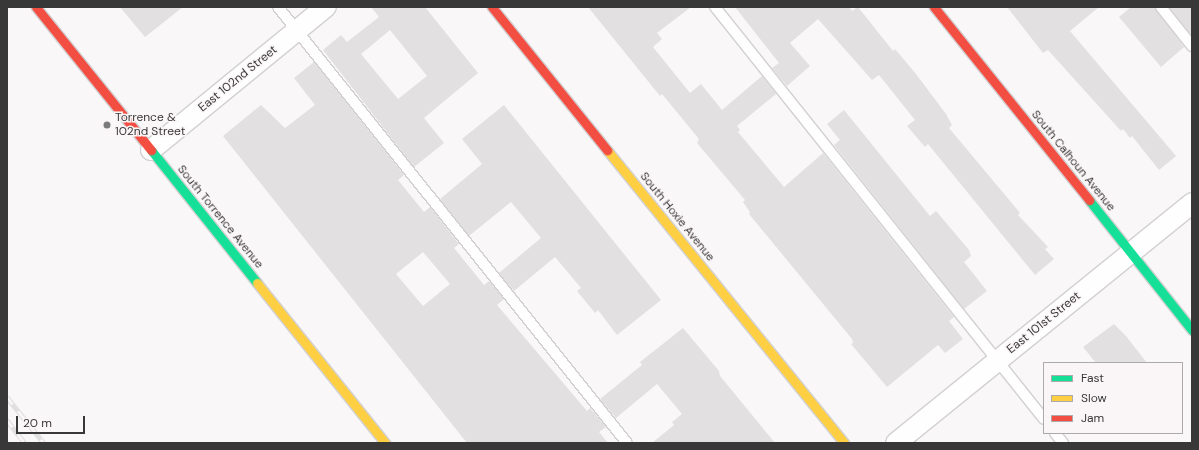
<!DOCTYPE html>
<html>
<head>
<meta charset="utf-8">
<style>
	body { margin:0 }
	#map { position:relative; width:1199px; height:450px; overflow:hidden; background:#f9f7f8; font-family:"DM Sans",sans-serif }
	div>[style] { position:absolute }
	[style*='--x'] { left:calc(var(--x)*1px); top:calc(var(--y)*1px); width:calc(var(--w)*1px); rotate:calc(var(--a)*1deg) }
	.building>* { inset:0; background:#e2e0e1 }
	.roads { filter:drop-shadow(1px 0 #d2d0d2) drop-shadow(-1px 0 #d2d0d2) drop-shadow(0 1px #d2d0d2) drop-shadow(0 -1px #d2d0d2) }
	.lane>* { height:10px; margin:-5px; padding:0 5px; transform-origin:5px; border-radius:5px; background:#fefefe }
	.street>* { height:20px; margin:-10px; padding:0 10px; transform-origin:10px; border-radius:10px; background:#fefefe }
	.fast>* { height:9px; margin:-4.5px; padding:0 4.5px; transform-origin:4.5px; border-radius:4.5px; background:#16e098 }
	.slow>* { height:9px; margin:-4.5px; padding:0 4.5px; transform-origin:4.5px; border-radius:4.5px; background:#ffcf43 }
	.jam>* { height:9px; margin:-4.5px; padding:0 4.5px; transform-origin:4.5px; border-radius:4.5px; background:#f24e42 }
	.rail>* { height:4.5px; margin-top:-2.25px; transform-origin:0; background:repeating-linear-gradient(90deg,#faf6f7 0 9px,#dfdede 0 18px); box-sizing:border-box; border-block:1px solid #dfdede }
	.dots>* { width:11px; height:11px; translate:-50% -50%; box-sizing:border-box; border:2px solid #faf6f7; border-radius:50% }
	span { translate:-50% -50%; white-space:nowrap; text-align:center; line-height:1.15; -webkit-text-stroke:3px #faf6f7; paint-order:stroke }
	.street-label { font-size:12px; color:#393838 }
	.poi-label { font-size:12px; color:#393838 }
	.left { translate:0 -50%; text-align:left }
	.frame { position:absolute; inset:0; border:8px solid #393838; pointer-events:none }
	.legend { position:absolute; left:1043px; top:362px; width:140px; height:72px; box-sizing:border-box; background:#faf6f7; border:1px solid #adaaab; margin:0; padding:5px 7px; list-style:none; font-size:12px; color:#393838 }
	.legend li { display:flex; align-items:center; gap:8px; height:20px }
	.legend b { width:20px; border:1px solid #adaaab }
	.scale { position:absolute; left:16px; top:416px; width:69px; height:18px; box-sizing:border-box; border:2px solid #393838; border-top:0; padding-left:5px; font-size:12px; line-height:14px; white-space:nowrap; color:#393838; -webkit-text-stroke:3px #faf6f7; paint-order:stroke }
</style>
</head>
<body>
<div id="map">
	<div class="building">
		<i style="clip-path:polygon(120px 7px,183px 7px,145px 37px)"></i>
		<i style="clip-path:polygon(evenodd,371px 7px,425px 7px,478px 73px,424px 118px,444px 143px,414px 167px,323px 50px,341px 35px,347px 42px,379px 17px,371px 7px,390px 30px,427px 76px,398px 99px,361px 54px,390px 30px)"></i>
		<i style="clip-path:polygon(588px 7px,691px 7px,657px 33px,662px 39px,653px 47px,690px 93px,701px 84px,722px 110px,762px 76px,776px 94px,737px 126px,740px 130px,738px 132px,784px 187px,823px 153px,954px 317px,949px 321px,963px 339px,945px 353px,938px 345px,887px 387px,851px 344px,853px 343px,852px 339px,749px 214px,750px 212px,743px 202px,745px 200px,697px 143px,699px 139px,662px 94px,660px 96px)"></i>
		<i style="clip-path:polygon(735px 7px,849px 7px,852px 11px,858px 7px,893px 51px,895px 49px,916px 74px,946px 114px,952px 125px,949px 128px,1020px 213px,1018px 215px,1048px 247px,1045px 249px,1054px 259px,1035px 275px,928px 144px,925px 147px,907px 126px,915px 120px,879px 75px,872px 80px,818px 19px,790px 43px,810px 66px,787px 86px,772px 68px,779px 63px)"></i>
		<i style="clip-path:polygon(1007px 7px,1099px 7px,1070px 31px,1176px 156px,1159px 170px,1132px 136px,1130px 138px,1123px 129px,1121px 131px,1048px 50px,1043px 53px)"></i>
		<i style="clip-path:polygon(1131px 7px,1155px 7px,1184px 47px,1161px 67px,1119px 17px)"></i>
		<i style="clip-path:polygon(1169px 7px,1192px 7px,1192px 36px)"></i>
		<i style="clip-path:polygon(evenodd,314px 62px,404px 175px,398px 180px,424px 212px,430px 207px,459px 244px,454px 248px,484px 285px,489px 281px,504px 299px,497px 305px,587px 411px,590px 408px,606px 427px,599px 432px,608px 443px,467px 443px,223px 136px,261px 105px,285px 128px,315px 105px,294px 78px,314px 62px,423px 252px,450px 284px,423px 306px,396px 274px,423px 252px)"></i>
		<i style="clip-path:polygon(504px 105px,661px 300px,617px 335px,598px 310px,595px 313px,577px 291px,581px 288px,555px 257px,514px 291px,499px 273px,541px 238px,511px 202px,469px 236px,440px 199px,482px 164px,462px 139px)"></i>
		<i style="clip-path:polygon(844px 110px,930px 216px,936px 211px,969px 250px,971px 256px,964px 262px,987px 291px,964px 309px,834px 145px,840px 140px,827px 124px)"></i>
		<i style="clip-path:polygon(1114px 324px,1126px 336px,1147px 363px,1096px 363px,1083px 347px)"></i>
		<i style="clip-path:polygon(683px 328px,719px 371px,720px 376px,775px 443px,652px 443px,674px 425px,672px 422px,682px 414px,657px 384px,616px 418px,600px 399px,642px 365px,640px 362px)"></i>
	</div>
	<div class="roads">
		<div class="lane">
			<i style="--x:278;--y:7;--w:558;--a:51.32"></i>
			<i style="--x:715;--y:7;--w:527;--a:51.39"></i>
			<i style="--x:1161;--y:7;--w:50;--a:51.5"></i>
			<i style="--x:1055;--y:433;--w:13;--a:51"></i>
		</div>
		<div class="street">
			<i style="--x:151;--y:150;--w:226;--a:-39.3"></i>
			<i style="--x:896;--y:443;--w:381;--a:-39"></i>
		</div>
		<div class="fast">
			<i style="--x:151;--y:150;--w:170;--a:51.4"></i>
			<i style="--x:1089;--y:200;--w:166;--a:51.6"></i>
		</div>
		<div class="slow">
			<i style="--x:607;--y:150;--w:377;--a:51"></i>
			<i style="--x:257;--y:283;--w:205;--a:51.3"></i>
		</div>
		<div class="jam">
			<i style="--x:36;--y:7;--w:184;--a:51.2"></i>
			<i style="--x:492;--y:7;--w:184;--a:51.2"></i>
			<i style="--x:934;--y:7;--w:248;--a:51.2"></i>
		</div>
	</div>
	<div class="rail">
		<i style="--x:7;--y:397;--w:59;--a:51.2"></i>
		<i style="--x:7;--y:420;--w:29;--a:52"></i>
	</div>
	<div class="dots">
		<i style="left:107px;top:125px;background:#7c7b7b"></i>
	</div>
	<div class="street-label">
		<span style="left:238px;top:79px;rotate:-39deg">East 102nd Street</span>
		<span style="left:1073px;top:161px;rotate:51deg">South Calhoun Avenue</span>
		<span style="left:220px;top:217px;rotate:51deg">South Torrence Avenue</span>
		<span style="left:677px;top:217px;rotate:51deg">South Hoxie Avenue</span>
		<span style="left:1044px;top:323px;rotate:-39deg">East 101st Street</span>
	</div>
	<div class="poi-label">
		<span class="left" style="left:115px;top:125px">Torrence &amp;<br>102nd Street</span>
	</div>
	<div class="frame"></div>
	<ul class="legend">
	<li><b style="height:5px;background:#16e098"></b>Fast</li>
	<li><b style="height:5px;background:#ffcf43"></b>Slow</li>
	<li><b style="height:5px;background:#f24e42"></b>Jam</li>
	</ul>
	<div class="scale">20 m</div>
</div>
</body>
</html>
